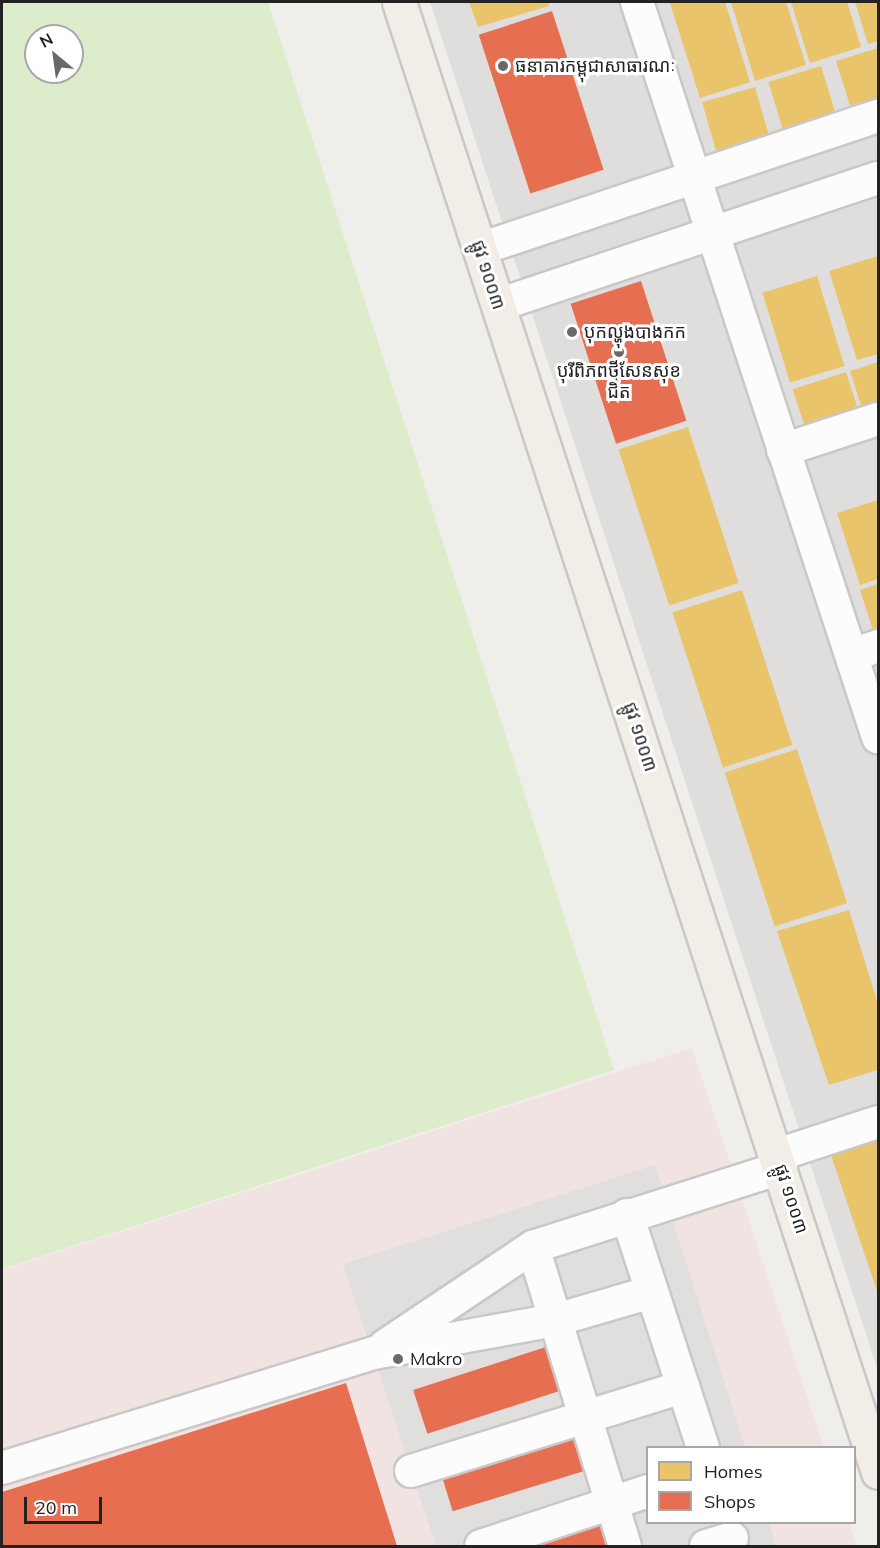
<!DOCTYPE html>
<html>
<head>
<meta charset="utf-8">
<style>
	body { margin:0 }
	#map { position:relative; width:880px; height:1548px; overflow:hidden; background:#f0eeeb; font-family:Mulish,"Noto Sans Khmer",sans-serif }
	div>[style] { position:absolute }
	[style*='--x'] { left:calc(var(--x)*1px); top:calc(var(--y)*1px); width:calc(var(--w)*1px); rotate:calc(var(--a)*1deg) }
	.residential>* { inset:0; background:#dfdedc }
	.commercial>* { inset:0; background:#f1e3e1 }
	.grass>* { inset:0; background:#ddeccb }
	.parking>* { inset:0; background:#e0dfde }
	.homes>* { inset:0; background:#e9c46a; transform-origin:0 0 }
	.shops>* { inset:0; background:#e76f51; transform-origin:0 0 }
	.roads { filter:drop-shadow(2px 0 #c9c8c7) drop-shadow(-2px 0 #c9c8c7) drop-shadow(0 2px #c9c8c7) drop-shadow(0 -2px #c9c8c7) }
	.minor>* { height:32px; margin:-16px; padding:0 16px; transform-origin:16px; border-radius:16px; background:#fdfcfc }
	.major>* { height:33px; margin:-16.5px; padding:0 16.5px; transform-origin:16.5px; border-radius:16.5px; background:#f3ede7 }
	.dots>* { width:16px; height:16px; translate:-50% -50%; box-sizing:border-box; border:3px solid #fff; border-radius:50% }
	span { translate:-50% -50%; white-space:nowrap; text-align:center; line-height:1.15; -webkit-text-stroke:6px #fff; paint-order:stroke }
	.poi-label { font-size:18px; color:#222 }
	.left { translate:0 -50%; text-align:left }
	.street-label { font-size:18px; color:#222 }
	.frame { position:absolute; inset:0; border:3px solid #222; pointer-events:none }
	.legend { position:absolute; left:646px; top:1446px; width:210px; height:78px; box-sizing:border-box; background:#fff; border:2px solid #a7a7a7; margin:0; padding:8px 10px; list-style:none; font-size:18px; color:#222 }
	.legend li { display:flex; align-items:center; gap:12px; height:30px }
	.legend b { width:30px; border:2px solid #a7a7a7 }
	.north { position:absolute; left:24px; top:24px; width:60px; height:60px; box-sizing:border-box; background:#fff; border:2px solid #a7a7a7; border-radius:50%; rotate:331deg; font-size:16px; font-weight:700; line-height:24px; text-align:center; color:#222 }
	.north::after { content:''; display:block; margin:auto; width:21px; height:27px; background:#6a6968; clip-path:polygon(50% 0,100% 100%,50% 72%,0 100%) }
	.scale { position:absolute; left:24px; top:1497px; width:78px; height:27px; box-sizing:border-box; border:3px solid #222; border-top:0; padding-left:8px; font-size:18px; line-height:21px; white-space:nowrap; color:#222; -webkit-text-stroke:4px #fff; paint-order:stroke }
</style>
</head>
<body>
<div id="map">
	<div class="residential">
		<i style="clip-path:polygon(430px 2px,878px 2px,878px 1371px,832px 1230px)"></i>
	</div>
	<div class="commercial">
		<i style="clip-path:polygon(692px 1048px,824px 1447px,648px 1448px,648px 1522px,849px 1523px,857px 1546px,2px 1546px,2px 1270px)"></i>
	</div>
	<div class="grass">
		<i style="clip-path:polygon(evenodd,2px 2px,268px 2px,614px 1070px,2px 1269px,2px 2px,36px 36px,72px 36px,72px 72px,36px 72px,36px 36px)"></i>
	</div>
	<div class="parking">
		<i style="clip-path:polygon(655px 1165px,745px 1447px,648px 1448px,648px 1522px,769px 1523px,776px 1546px,436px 1546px,343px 1264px)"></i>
	</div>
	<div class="homes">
		<i style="clip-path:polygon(469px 2px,548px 2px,549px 6px,478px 27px)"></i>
		<i style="clip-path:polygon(676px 2px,725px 2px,750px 82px,700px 98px,670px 3px)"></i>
		<i style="clip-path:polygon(731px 2px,786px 2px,806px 65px,755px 81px)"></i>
		<i style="clip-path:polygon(791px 2px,847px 2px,861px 47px,810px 63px)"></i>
		<i style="clip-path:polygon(855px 2px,878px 2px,878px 41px,868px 44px)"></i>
		<i style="clip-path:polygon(878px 48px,878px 114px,855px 121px,836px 61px)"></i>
		<i style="left:821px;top:66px;width:64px;height:55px;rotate:73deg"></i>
		<i style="left:755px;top:87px;width:64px;height:55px;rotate:74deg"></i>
		<i style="clip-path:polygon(878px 256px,878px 354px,857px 360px,829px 271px)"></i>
		<i style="left:817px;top:276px;width:94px;height:57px;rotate:73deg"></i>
		<i style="clip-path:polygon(878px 362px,878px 417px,866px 421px,850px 371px)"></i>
		<i style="left:846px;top:372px;width:52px;height:56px;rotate:72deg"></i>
		<i style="left:688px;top:427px;width:164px;height:73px;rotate:72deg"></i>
		<i style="clip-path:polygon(878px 500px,878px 579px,860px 585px,837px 513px)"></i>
		<i style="clip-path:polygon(878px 584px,878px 646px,860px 590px)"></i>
		<i style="left:742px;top:590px;width:163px;height:73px;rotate:72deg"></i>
		<i style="left:797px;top:749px;width:162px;height:76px;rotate:72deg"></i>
		<i style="clip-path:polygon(849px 910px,878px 1004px,878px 1070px,829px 1085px,777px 931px)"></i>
		<i style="clip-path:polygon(878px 1138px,878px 1294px,831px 1155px)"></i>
	</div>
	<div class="shops">
		<i style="left:552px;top:11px;width:167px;height:77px;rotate:72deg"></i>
		<i style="left:641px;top:281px;width:147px;height:74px;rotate:72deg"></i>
		<i style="left:552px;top:1345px;width:46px;height:146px;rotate:72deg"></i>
		<i style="clip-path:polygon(346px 1383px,397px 1546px,2px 1546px,2px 1492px)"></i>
		<i style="left:581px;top:1425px;width:45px;height:148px;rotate:73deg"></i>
		<i style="clip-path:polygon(607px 1509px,619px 1546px,491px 1546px)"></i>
	</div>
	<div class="roads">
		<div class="minor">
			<i style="--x:637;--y:2;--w:774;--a:71.85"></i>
			<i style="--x:480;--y:249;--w:420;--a:-18.5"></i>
			<i style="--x:498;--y:305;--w:401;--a:-18.5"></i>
			<i style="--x:783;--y:450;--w:100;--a:-18.1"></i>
			<i style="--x:852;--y:655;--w:28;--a:-19"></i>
			<i style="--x:777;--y:1155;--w:106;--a:-18.1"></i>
			<i style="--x:627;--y:1215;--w:245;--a:71.9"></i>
			<i style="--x:533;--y:1247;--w:313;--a:72.9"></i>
			<i style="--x:385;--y:1346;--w:178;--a:-33.8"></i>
			<i style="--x:533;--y:1247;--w:260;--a:-17.7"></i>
			<i style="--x:2;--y:1468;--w:389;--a:-17.2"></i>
			<i style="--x:374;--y:1353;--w:184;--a:-10.3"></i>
			<i style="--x:555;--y:1320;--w:101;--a:-16.1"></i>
			<i style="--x:411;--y:1471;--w:285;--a:-17.2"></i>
			<i style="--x:481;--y:1546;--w:176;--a:-18.2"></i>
			<i style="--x:706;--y:1546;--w:27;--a:-17"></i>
		</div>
		<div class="major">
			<i style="--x:399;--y:2;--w:1546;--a:71.95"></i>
		</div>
	</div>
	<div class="dots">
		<i style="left:503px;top:66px;background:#6a6968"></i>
		<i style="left:572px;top:332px;background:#6a6968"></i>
		<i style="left:619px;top:352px;background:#6a6968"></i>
		<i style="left:398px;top:1359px;background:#6a6968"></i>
	</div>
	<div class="poi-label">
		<span class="left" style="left:515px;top:66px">ធនាគារកម្ពុជាសាធារណៈ</span>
		<span class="left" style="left:584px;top:332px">បុកល្ហុងបាងកក</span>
		<span style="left:619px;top:382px">បុរីពិភពថ្មីសែនសុខ<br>ជិត</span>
		<span class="left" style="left:410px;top:1359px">Makro</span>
	</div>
	<div class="street-label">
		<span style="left:488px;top:275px;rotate:72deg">ផ្លូវ ១០០៣</span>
		<span style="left:640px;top:737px;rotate:72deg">ផ្លូវ ១០០៣</span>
		<span style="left:791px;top:1199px;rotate:72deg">ផ្លូវ ១០០៣</span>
	</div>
	<div class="frame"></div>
	<ul class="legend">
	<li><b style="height:16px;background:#e9c46a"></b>Homes</li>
	<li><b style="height:16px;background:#e76f51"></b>Shops</li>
	</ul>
	<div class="north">N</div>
	<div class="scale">20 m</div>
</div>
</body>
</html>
